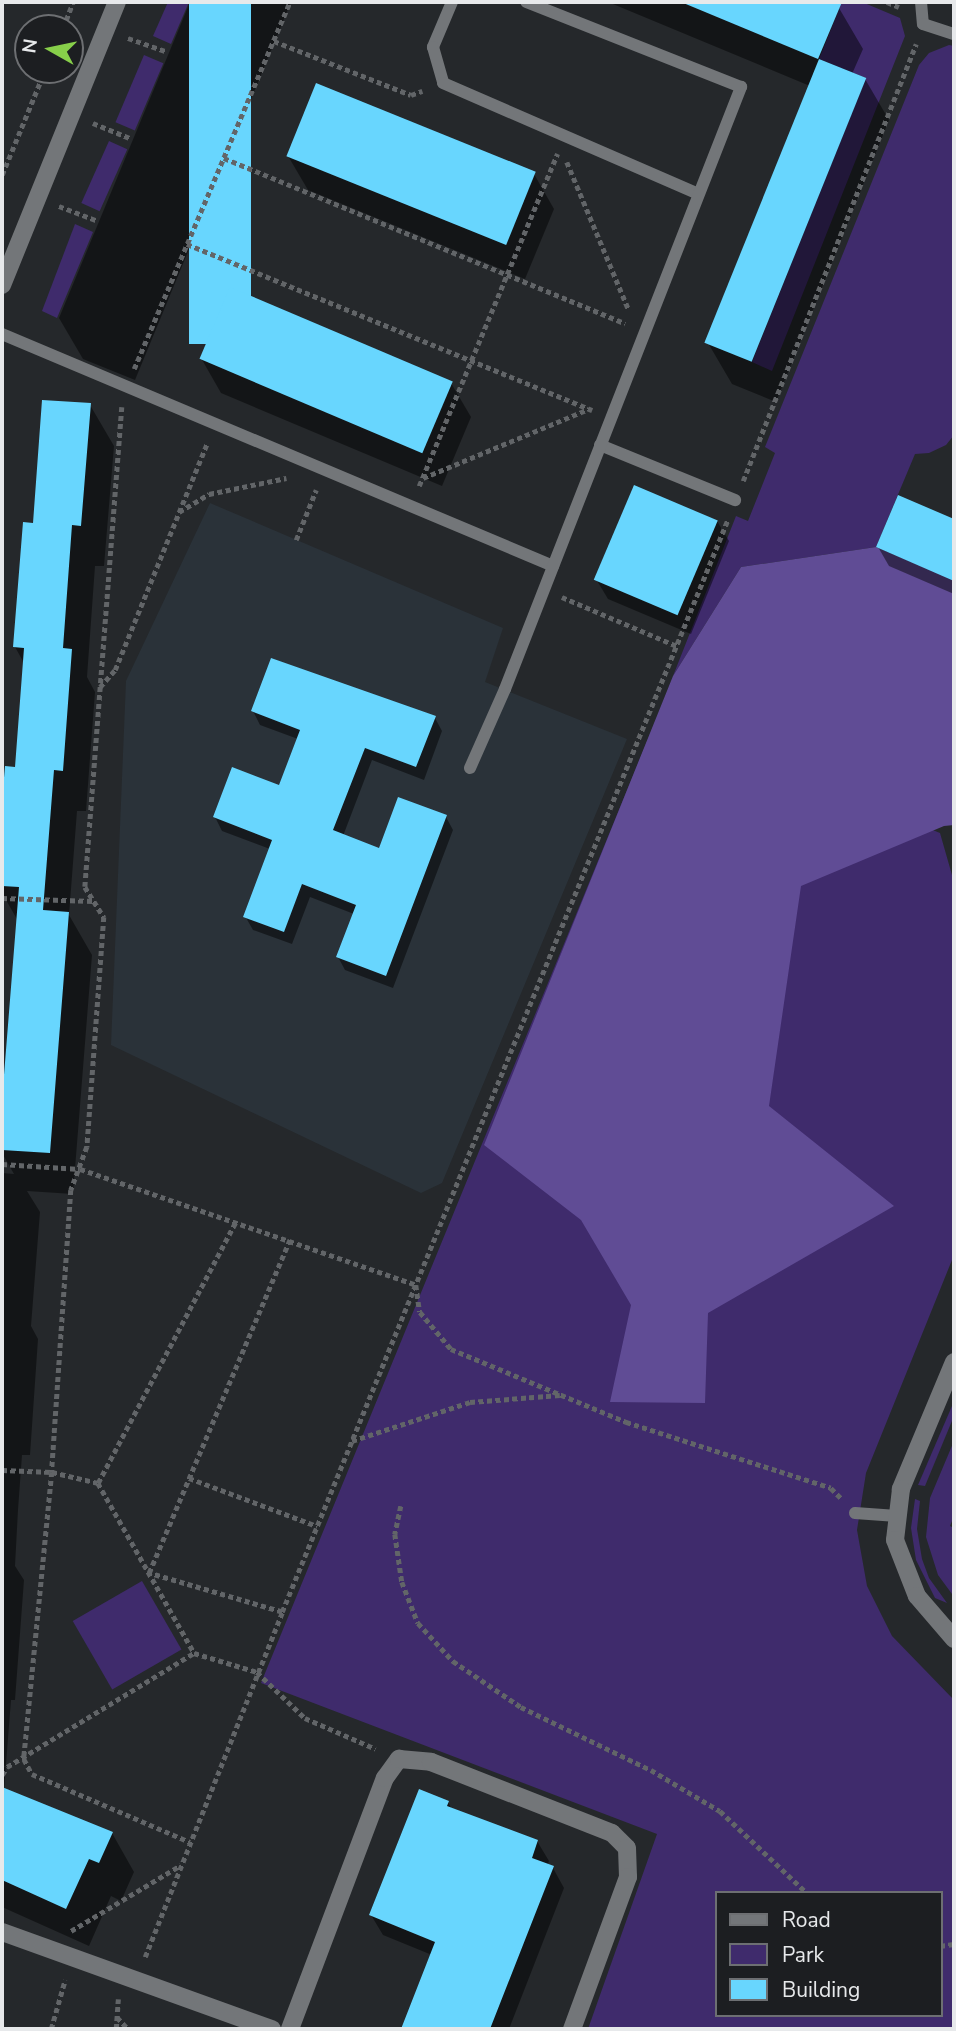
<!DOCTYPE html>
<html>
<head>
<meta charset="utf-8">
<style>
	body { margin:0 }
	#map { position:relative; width:956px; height:2031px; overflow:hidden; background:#25282b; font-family:"Nunito Sans",sans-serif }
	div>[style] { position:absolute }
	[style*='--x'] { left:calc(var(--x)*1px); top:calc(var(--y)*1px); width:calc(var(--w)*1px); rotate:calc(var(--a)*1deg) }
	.built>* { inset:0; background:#2a3239 }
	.green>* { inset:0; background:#3f2b6c; transform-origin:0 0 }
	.forest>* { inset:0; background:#604c95 }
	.shadow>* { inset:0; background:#0007 }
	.building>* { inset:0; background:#68d6fe; transform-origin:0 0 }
	.path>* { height:4.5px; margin-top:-2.25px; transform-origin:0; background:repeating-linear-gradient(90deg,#626568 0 5px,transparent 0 8.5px) }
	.lane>* { height:12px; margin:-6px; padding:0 6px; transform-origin:6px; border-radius:6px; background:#737679 }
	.street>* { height:18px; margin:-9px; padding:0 9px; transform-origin:9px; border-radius:9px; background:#737679 }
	span { translate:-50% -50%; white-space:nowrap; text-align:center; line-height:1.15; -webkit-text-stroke:7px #1c1e21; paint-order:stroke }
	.frame { position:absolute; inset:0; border:4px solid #e7e9eb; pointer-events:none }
	.legend { position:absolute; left:715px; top:1891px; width:228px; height:126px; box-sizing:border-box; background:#1c1e21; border:2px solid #6d6f72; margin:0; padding:9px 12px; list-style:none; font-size:21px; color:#e7e9eb }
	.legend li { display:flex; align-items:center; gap:14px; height:35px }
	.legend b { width:35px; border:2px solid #6d6f72 }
	.north { position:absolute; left:14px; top:14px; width:70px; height:70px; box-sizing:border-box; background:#1c1e21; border:2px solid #6d6f72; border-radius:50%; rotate:279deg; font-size:19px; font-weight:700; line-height:28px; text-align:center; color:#e7e9eb }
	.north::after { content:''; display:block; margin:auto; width:24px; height:32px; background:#87cf4a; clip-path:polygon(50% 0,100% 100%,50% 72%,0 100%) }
</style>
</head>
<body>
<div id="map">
	<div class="built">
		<i style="clip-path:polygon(210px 503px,503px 628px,485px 682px,627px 739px,442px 1183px,421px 1193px,111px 1045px,126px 681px)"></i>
	</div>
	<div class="green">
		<i style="clip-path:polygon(168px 2px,189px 2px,171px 44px,153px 36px)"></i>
		<i style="clip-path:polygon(829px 2px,862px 2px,900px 18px,905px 36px,772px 371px,752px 362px,866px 78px,819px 59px,840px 7px)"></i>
		<i style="clip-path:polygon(949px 45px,954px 46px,954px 435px,946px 445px,929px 453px,915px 454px,876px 547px,741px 567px,673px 676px,736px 516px,748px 521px,775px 453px,765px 447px,919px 65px,929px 53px)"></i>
		<i style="left:144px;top:55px;width:21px;height:73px;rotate:23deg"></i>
		<i style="left:109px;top:141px;width:20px;height:68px;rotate:24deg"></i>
		<i style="clip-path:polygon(75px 224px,93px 232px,57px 318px,42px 311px)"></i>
		<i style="clip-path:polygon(evenodd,657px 717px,940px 833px,954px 882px,954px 1255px,866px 1473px,857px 1530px,867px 1586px,892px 1636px,954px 1700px,954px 2029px,588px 2029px,657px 1834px,261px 1683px,657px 717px,716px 1893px,940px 1893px,940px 2015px,716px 2015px,716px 1893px)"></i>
		<i style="clip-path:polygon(952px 1406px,954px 1416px,925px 1486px,918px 1485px)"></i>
		<i style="clip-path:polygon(954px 1441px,954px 1516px,950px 1526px,954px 1528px,952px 1594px,938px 1575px,926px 1537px,930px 1498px)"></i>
		<i style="clip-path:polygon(915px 1499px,920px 1501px,917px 1529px,922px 1559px,929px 1578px,947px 1603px,935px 1598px,916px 1560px,911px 1528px)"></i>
		<i style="left:142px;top:1581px;width:79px;height:80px;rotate:60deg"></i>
	</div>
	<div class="forest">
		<i style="clip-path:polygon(876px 547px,954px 580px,954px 825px,944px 826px,801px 886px,769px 1106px,894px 1206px,708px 1313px,705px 1403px,610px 1402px,631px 1305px,581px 1220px,484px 1145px,673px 676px,741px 567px)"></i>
	</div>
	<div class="shadow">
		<i style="clip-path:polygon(190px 2px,291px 2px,135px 380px,83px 359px,59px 318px)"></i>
		<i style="clip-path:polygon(608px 2px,824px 2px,839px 8px,863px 49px,852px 74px,865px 79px,889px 120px,776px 402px,732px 384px,708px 343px,810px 86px)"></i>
		<i style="clip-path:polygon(288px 156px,534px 174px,554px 209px,525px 279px,308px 190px)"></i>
		<i style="clip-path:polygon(201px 358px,451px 383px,471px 417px,442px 486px,221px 393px)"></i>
		<i style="clip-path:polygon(90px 405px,114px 446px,104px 566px,95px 566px,87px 677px,95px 692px,86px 811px,77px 811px,69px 915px,92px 955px,73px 1194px,27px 1191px,40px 1212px,31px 1326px,38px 1339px,30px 1455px,22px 1455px,18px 1510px,15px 1566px,24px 1580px,15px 1700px,11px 1700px,4px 1790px,112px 1833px,134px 1872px,121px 1901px,111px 1896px,89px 1946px,2px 1907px,2px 1173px,14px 1174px,2px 1153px,2px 1122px,18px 921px,2px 893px,2px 825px,6px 768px,17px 769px,24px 663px,15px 647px,35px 525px)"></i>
		<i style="clip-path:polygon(899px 498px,954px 521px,954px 594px,889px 566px,878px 547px)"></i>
		<i style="clip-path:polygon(717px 521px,729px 541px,691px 634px,608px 599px,596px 579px)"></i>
		<i style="clip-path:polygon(253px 711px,435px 718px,442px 731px,424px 780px,372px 760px,343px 836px,380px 850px,446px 817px,453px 830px,393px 988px,345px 970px,338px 957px,354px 914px,310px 897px,292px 944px,253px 930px,245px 916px,270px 849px,222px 831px,215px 817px,280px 787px,298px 739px,260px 725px)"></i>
		<i style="clip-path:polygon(448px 1802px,452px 1810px,537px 1841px,549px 1861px,547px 1866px,553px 1868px,564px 1888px,509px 2029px,403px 2029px,432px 1955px,383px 1935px,371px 1915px)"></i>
	</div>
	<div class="building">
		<i style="left:189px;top:2px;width:62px;height:342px"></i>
		<i style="clip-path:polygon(681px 2px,842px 2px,818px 59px)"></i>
		<i style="left:819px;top:59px;width:51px;height:306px;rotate:22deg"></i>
		<i style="left:316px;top:83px;width:237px;height:79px;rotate:22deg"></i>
		<i style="left:230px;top:287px;width:242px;height:78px;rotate:23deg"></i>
		<i style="clip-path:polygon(42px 400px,91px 403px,81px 526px,72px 525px,63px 648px,72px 649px,63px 771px,54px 770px,43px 910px,69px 912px,50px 1153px,2px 1150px,2px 1100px,19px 887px,2px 886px,2px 802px,5px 766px,15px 767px,24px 648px,13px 647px,23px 522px,33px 523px)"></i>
		<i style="left:634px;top:485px;width:91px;height:103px;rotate:23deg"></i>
		<i style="clip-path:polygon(898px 495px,954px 519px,954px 581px,876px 547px)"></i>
		<i style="clip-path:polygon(271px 658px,436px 716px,416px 767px,365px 748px,333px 830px,379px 848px,398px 797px,447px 815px,386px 976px,336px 957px,356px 905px,302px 884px,284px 932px,243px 917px,272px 840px,213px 817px,232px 767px,279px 785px,300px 730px,251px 711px)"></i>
		<i style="clip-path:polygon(2px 1787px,113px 1832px,99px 1863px,89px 1859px,66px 1909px,2px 1880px)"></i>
		<i style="clip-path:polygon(419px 1789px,449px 1801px,447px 1806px,538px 1840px,532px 1858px,554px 1866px,490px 2029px,401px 2029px,435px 1942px,369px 1915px)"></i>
	</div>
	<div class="path">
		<i style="--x:887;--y:2;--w:13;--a:23"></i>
		<i style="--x:63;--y:28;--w:28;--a:-69"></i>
		<i style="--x:128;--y:38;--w:42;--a:19.3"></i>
		<i style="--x:274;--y:41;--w:147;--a:21.5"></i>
		<i style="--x:411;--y:95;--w:12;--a:-20"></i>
		<i style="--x:93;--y:123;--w:42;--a:22.3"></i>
		<i style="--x:224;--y:158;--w:434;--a:22.4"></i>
		<i style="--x:567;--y:162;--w:160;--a:67.3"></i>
		<i style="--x:2;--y:175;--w:113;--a:-67.7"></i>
		<i style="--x:59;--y:206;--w:42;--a:21"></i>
		<i style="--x:187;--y:244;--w:438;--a:22.3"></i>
		<i style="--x:134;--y:369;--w:399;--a:-67"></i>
		<i style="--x:122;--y:407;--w:481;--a:94.4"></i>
		<i style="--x:85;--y:887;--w:36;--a:58"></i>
		<i style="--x:104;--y:917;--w:231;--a:94.2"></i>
		<i style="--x:87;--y:1147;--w:46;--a:110.4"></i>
		<i style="--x:71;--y:1190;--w:283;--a:93.9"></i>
		<i style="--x:52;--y:1472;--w:288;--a:95.6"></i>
		<i style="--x:24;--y:1759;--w:17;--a:62"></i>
		<i style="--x:32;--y:1774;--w:172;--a:23.3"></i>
		<i style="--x:423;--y:478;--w:180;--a:-22.6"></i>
		<i style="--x:743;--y:481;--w:470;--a:-68.4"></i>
		<i style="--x:419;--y:486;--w:360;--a:-67.4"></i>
		<i style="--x:179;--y:512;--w:35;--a:-31"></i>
		<i style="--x:209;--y:494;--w:79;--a:-11.7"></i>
		<i style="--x:296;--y:540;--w:54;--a:-68.2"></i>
		<i style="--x:562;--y:597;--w:125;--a:23.1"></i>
		<i style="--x:100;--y:687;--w:23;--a:-49"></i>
		<i style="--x:115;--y:670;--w:245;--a:-67.9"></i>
		<i style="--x:2;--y:898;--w:91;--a:1.9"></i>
		<i style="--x:2;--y:1164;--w:78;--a:3.7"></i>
		<i style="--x:80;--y:1169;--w:355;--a:19"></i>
		<i style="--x:416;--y:1285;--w:27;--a:82"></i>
		<i style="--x:420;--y:1312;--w:48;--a:50"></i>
		<i style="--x:451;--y:1349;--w:190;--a:22.6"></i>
		<i style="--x:626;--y:1422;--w:215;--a:17.8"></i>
		<i style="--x:831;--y:1488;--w:16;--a:45"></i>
		<i style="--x:352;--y:1441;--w:124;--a:-18.3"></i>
		<i style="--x:470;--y:1402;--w:90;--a:-4.4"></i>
		<i style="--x:2;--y:1470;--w:50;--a:2.3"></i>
		<i style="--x:52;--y:1472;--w:47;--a:13.4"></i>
		<i style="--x:98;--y:1483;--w:296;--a:-62.2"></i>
		<i style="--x:189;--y:1478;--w:137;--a:20.6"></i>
		<i style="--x:98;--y:1483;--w:195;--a:60.5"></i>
		<i style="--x:194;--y:1653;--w:66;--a:16.8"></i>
		<i style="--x:257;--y:1672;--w:66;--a:43.8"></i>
		<i style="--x:305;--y:1718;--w:77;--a:23.6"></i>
		<i style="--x:401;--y:1506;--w:29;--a:102"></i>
		<i style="--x:395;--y:1534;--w:49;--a:81.7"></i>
		<i style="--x:402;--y:1582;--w:44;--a:68.7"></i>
		<i style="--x:418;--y:1623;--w:52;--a:47.4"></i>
		<i style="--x:453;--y:1661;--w:82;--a:34.1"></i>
		<i style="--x:521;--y:1707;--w:144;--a:25.9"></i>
		<i style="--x:651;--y:1770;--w:80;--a:30.7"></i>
		<i style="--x:720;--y:1811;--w:120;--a:43.3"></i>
		<i style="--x:282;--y:1612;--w:139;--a:-163.7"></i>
		<i style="--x:149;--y:1573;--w:362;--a:-67.1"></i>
		<i style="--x:2;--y:1775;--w:9;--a:-58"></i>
		<i style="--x:7;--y:1767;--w:219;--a:-31.4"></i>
		<i style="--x:71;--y:1931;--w:128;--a:-31"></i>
		<i style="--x:940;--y:1946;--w:14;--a:-8"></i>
		<i style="--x:145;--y:1957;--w:371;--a:-68.3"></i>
		<i style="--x:282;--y:1612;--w:1180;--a:-67.8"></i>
		<i style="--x:117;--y:2017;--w:16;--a:47"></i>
		<i style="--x:51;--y:2029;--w:51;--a:-74.1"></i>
		<i style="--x:116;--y:2029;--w:30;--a:-86"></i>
	</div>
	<div class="lane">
		<i style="--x:452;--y:2;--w:49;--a:112.9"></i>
		<i style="--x:433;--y:47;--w:37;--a:74"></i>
		<i style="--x:443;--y:83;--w:278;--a:23.5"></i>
		<i style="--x:921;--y:2;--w:22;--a:85"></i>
		<i style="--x:923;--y:24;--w:33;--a:18"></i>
		<i style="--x:2;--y:334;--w:598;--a:22.83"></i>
		<i style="--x:600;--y:445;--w:146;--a:22.2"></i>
		<i style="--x:470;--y:768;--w:86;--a:-66.1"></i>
		<i style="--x:505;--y:689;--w:647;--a:-68.59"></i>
		<i style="--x:741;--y:87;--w:231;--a:-158.4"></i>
		<i style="--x:855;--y:1513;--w:42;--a:4.1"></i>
	</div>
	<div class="street">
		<i style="--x:2;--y:285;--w:305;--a:-67.9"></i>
		<i style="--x:954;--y:1362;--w:138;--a:112.7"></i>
		<i style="--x:901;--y:1489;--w:51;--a:96.7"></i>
		<i style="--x:895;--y:1540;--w:60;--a:68.6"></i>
		<i style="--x:917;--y:1596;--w:57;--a:49.3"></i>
		<i style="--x:2;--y:1932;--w:287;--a:19.8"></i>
		<i style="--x:290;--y:2029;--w:268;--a:-69.3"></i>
		<i style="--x:385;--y:1778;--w:24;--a:-54"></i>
		<i style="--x:399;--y:1759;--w:32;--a:5"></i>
		<i style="--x:431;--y:1762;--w:194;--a:21.4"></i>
		<i style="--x:612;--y:1833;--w:21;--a:45"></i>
		<i style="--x:627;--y:1848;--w:29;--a:88"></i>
		<i style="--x:628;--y:1877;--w:162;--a:110.2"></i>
	</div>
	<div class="frame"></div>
	<ul class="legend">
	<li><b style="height:9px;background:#737679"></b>Road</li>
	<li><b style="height:19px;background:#3f2b6c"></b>Park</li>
	<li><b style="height:19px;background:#68d6fe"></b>Building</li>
	</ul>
	<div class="north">N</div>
</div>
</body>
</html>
